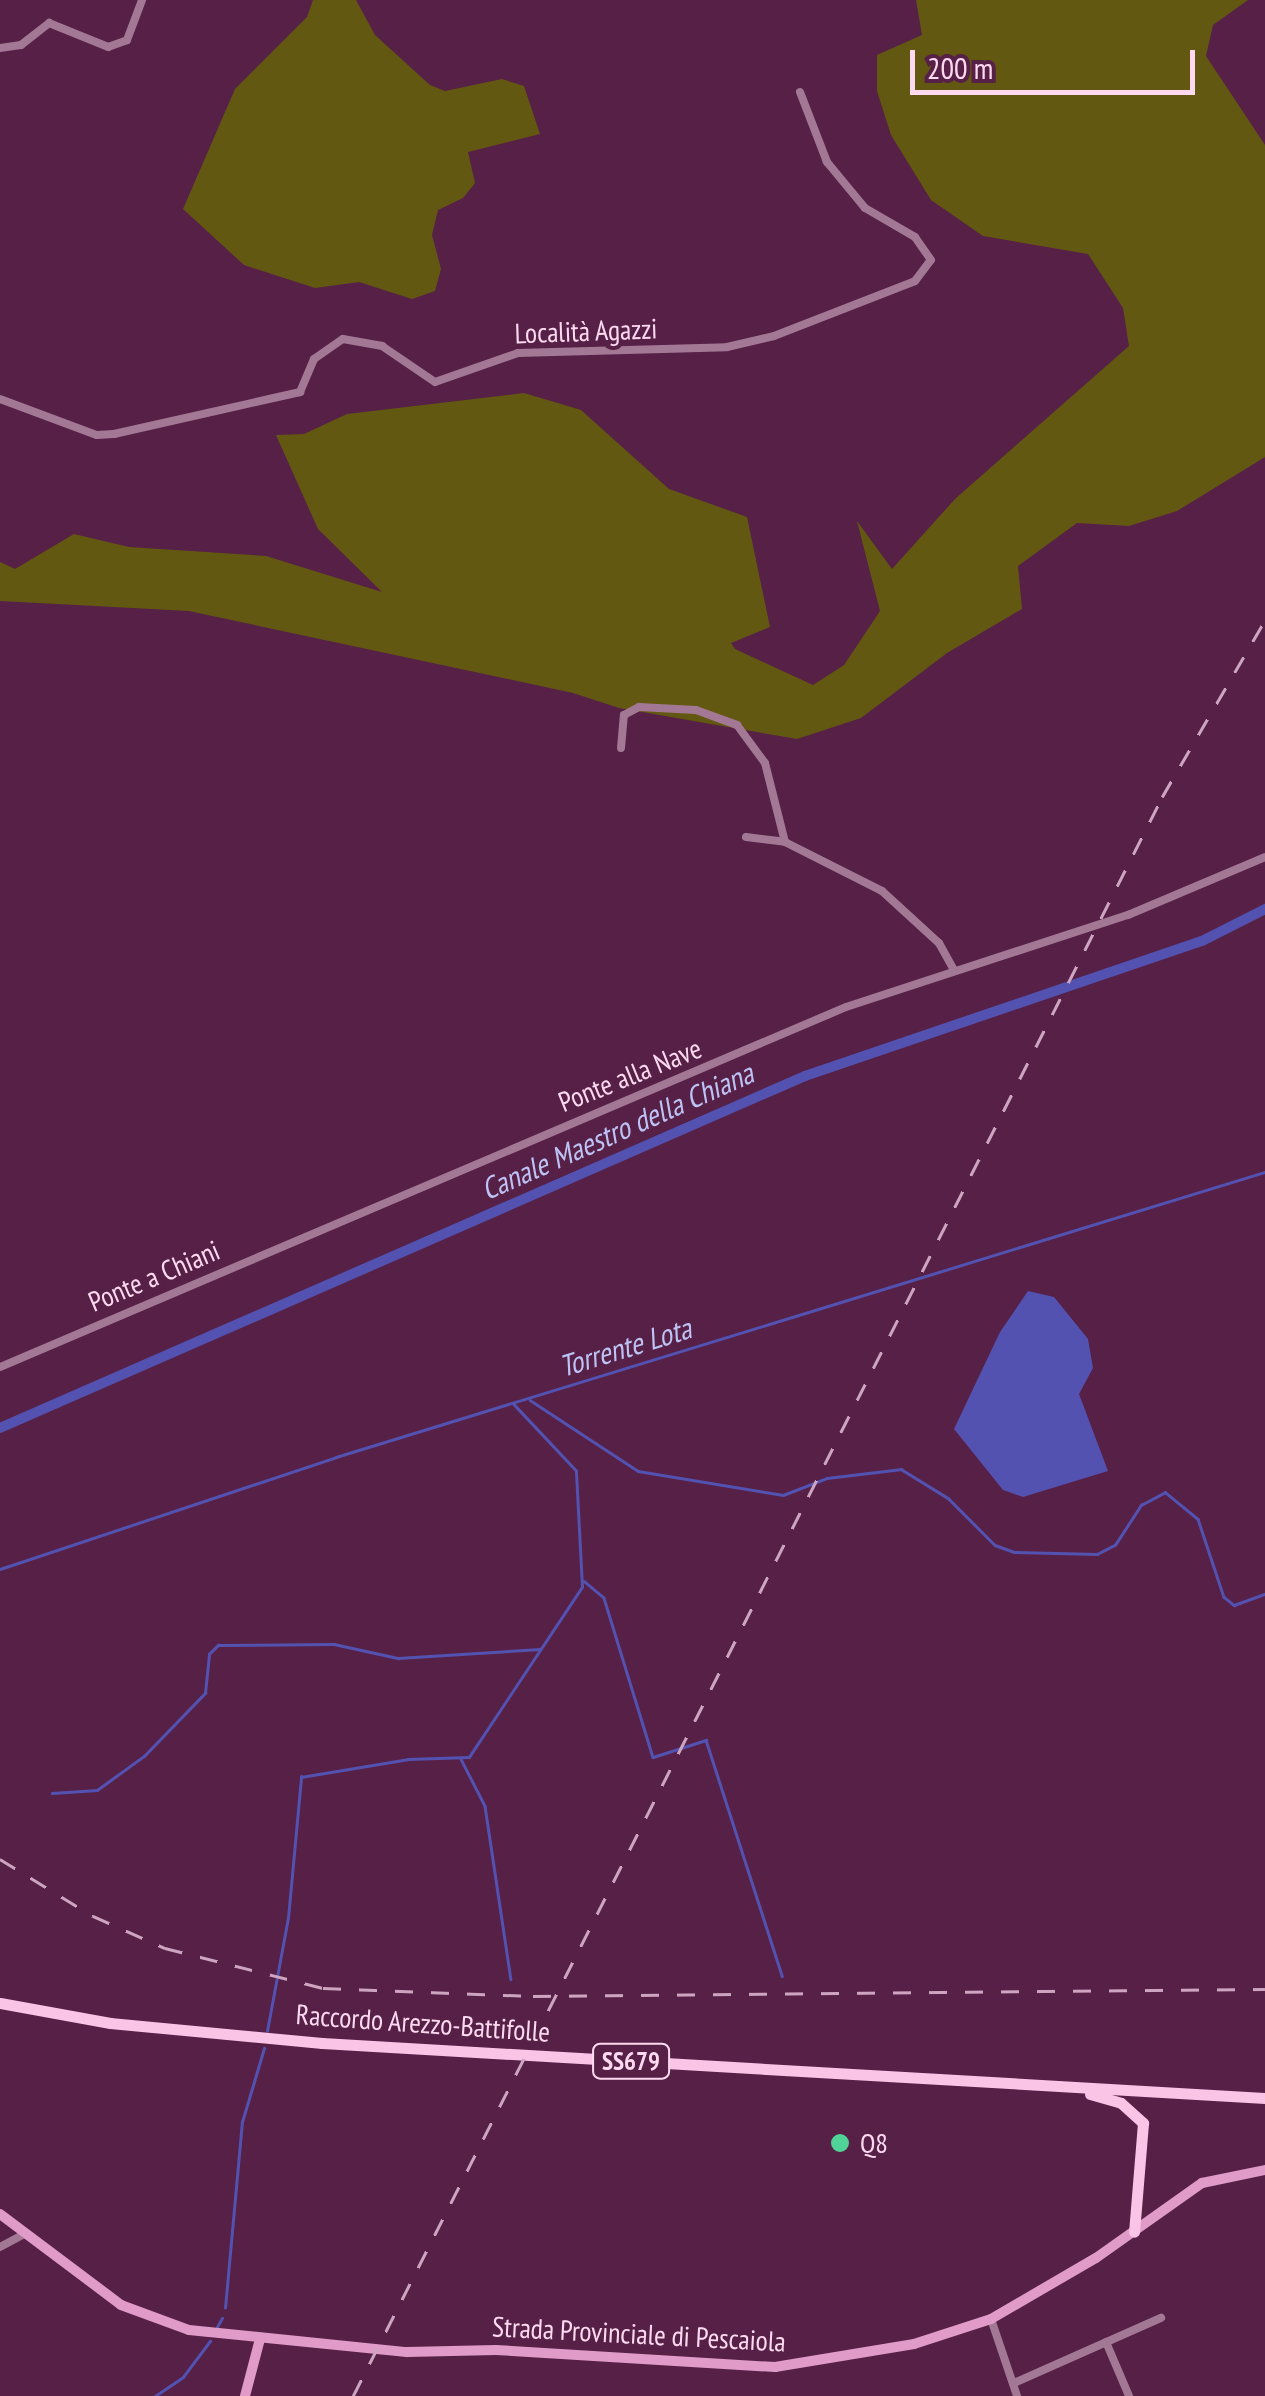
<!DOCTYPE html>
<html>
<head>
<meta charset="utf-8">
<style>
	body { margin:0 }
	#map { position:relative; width:1265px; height:2396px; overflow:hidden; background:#562047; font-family:"PT Sans Narrow",sans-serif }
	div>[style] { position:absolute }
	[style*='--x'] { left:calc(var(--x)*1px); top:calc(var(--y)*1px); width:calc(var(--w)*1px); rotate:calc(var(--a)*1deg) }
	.green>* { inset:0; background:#625811 }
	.water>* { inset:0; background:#5352b1 }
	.stream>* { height:2.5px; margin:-1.25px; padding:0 1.25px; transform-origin:1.25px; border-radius:1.25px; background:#5352b1 }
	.canal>* { height:10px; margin:-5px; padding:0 5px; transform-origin:5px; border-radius:5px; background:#5352b1 }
	.street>* { height:8px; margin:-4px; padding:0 4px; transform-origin:4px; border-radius:4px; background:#a37894 }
	.secondary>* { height:10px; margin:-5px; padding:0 5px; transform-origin:5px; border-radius:5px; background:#e09bc8 }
	.primary>* { height:11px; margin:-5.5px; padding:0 5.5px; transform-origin:5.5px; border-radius:5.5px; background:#fac4e7 }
	.rail>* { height:2.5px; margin-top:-1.25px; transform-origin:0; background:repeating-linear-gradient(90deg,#cea5c0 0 18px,transparent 0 36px) }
	.dots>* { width:28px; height:28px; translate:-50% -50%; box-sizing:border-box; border:5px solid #562047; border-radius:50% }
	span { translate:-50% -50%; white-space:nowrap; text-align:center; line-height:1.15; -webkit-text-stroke:8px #562047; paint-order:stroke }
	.shield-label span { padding:2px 8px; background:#562047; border:2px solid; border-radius:8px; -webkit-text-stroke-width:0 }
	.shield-label { font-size:25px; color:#fddaf0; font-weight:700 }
	.street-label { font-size:28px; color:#fddaf0 }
	.poi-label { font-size:28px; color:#fddaf0 }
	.left { translate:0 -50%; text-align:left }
	.water-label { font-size:30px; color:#bec3f5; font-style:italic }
	.scale { position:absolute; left:910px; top:50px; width:285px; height:45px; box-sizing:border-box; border:5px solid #fddaf0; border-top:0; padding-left:12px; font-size:30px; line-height:35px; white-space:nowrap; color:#fddaf0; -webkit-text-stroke:8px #562047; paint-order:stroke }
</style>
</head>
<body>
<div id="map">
	<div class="green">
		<i style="clip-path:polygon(313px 0,356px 0,375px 35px,430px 85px,445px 91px,502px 79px,524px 86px,540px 134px,468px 152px,475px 183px,463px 198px,438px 210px,432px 235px,441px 269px,435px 291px,412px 299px,359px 282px,315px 288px,244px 265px,183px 209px,235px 89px,307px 17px)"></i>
		<i style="clip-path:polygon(916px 0,1248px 0,1213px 25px,1206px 56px,1265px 145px,1265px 457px,1177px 511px,1129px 526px,1077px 523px,1018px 566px,1022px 609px,947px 653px,861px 718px,797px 739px,619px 708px,573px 693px,189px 611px,0 601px,0 562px,15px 569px,74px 534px,129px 547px,266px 556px,382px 592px,318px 529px,276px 435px,304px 434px,347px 414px,524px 393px,581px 410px,669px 489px,747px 517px,770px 627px,731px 643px,735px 649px,813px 685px,844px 665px,880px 611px,857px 521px,892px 569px,955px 499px,1129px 346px,1123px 308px,1088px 254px,983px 236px,931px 200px,891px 135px,877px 91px,877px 55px,922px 35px)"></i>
	</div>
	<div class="water">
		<i style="clip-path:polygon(1028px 1291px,1054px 1297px,1088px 1339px,1093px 1368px,1079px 1394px,1108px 1471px,1023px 1497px,1003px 1490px,954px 1429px,1000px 1332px)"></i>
	</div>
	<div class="stream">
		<i style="--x:530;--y:1400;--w:129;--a:33.3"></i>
		<i style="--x:638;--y:1471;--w:147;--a:9.4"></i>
		<i style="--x:783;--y:1495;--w:47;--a:-21.1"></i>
		<i style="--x:827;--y:1478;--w:75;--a:-6.9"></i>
		<i style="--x:901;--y:1469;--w:55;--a:31.7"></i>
		<i style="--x:948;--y:1498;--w:66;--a:45"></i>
		<i style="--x:995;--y:1545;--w:20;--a:20"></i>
		<i style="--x:1014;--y:1552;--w:83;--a:1.4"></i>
		<i style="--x:1097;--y:1554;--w:20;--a:-27"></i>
		<i style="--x:1115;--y:1545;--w:48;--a:-57"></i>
		<i style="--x:1141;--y:1505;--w:27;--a:-28"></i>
		<i style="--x:1165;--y:1492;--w:43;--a:39.3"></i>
		<i style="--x:1198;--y:1519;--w:82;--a:71.6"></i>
		<i style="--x:1224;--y:1597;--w:13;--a:39"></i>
		<i style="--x:1234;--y:1605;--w:33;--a:-20"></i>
		<i style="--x:0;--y:1569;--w:354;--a:-18.4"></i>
		<i style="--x:336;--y:1457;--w:972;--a:-17.06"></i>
		<i style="--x:584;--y:1581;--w:26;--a:40"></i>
		<i style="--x:604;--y:1598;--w:166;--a:72.9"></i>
		<i style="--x:653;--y:1757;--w:56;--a:-17.8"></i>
		<i style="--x:706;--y:1740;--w:248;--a:72.1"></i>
		<i style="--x:461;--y:1759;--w:53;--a:62.9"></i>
		<i style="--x:485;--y:1806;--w:175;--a:81.5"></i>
		<i style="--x:52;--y:1793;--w:45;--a:-3.8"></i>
		<i style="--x:97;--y:1790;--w:58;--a:-35.9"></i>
		<i style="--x:144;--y:1756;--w:88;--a:-45.9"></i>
		<i style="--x:205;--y:1693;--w:39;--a:-84"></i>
		<i style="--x:209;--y:1654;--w:13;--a:-45"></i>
		<i style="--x:218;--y:1645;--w:116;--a:-0.5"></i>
		<i style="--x:334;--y:1644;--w:66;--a:12.3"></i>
		<i style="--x:398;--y:1658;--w:142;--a:-3.6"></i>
		<i style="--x:267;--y:2031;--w:115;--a:-79.5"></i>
		<i style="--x:288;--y:1918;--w:142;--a:-84.7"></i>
		<i style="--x:301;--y:1777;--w:109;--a:-9.5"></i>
		<i style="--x:408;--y:1759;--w:61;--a:-1.9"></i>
		<i style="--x:469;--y:1757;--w:204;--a:-56.4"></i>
		<i style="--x:582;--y:1587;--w:116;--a:-93"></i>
		<i style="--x:576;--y:1471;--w:91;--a:-133.2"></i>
		<i style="--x:225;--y:2308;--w:187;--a:-84.8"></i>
		<i style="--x:242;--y:2122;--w:77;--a:-73.4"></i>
		<i style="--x:217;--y:2327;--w:10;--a:-61"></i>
		<i style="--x:155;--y:2396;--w:34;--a:-34"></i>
		<i style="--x:183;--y:2377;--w:45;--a:-53.1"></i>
	</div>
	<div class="canal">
		<i style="--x:0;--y:1428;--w:879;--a:-23.62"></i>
		<i style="--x:805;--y:1076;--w:419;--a:-18.8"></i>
		<i style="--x:1202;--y:941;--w:71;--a:-26.9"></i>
	</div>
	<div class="street">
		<i style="--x:0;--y:48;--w:21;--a:-8"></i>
		<i style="--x:21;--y:45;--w:36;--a:-38"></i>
		<i style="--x:49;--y:23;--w:64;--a:22.1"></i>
		<i style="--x:108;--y:47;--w:20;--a:-20"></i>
		<i style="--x:127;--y:40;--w:43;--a:-69.4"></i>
		<i style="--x:0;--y:399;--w:103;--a:20.4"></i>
		<i style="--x:97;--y:435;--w:17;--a:-3"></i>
		<i style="--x:114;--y:434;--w:191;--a:-12.7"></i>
		<i style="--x:300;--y:392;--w:36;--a:-67"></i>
		<i style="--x:314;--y:359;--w:35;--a:-35"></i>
		<i style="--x:343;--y:339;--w:40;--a:10"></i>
		<i style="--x:382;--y:346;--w:64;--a:34.2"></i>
		<i style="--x:435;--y:382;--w:88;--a:-19.3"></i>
		<i style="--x:518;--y:353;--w:209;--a:-1.6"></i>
		<i style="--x:727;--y:347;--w:48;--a:-13.2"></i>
		<i style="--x:774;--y:336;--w:151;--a:-21.3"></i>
		<i style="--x:915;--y:281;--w:26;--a:-53"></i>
		<i style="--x:931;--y:260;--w:28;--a:-125"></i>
		<i style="--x:915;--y:237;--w:58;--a:-149.9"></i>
		<i style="--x:865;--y:208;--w:60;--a:-129.6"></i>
		<i style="--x:827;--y:162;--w:75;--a:-111.1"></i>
		<i style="--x:621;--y:748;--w:33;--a:-85"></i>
		<i style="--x:624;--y:715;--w:17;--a:-28"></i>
		<i style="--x:639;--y:707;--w:57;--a:3"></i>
		<i style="--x:696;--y:710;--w:44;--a:20.1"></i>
		<i style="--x:737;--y:725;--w:47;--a:53.6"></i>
		<i style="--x:765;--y:763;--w:81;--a:75.8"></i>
		<i style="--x:746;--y:837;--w:39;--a:7"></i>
		<i style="--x:785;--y:842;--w:109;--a:26.8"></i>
		<i style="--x:882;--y:891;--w:77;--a:42.4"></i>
		<i style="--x:939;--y:943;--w:31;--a:61"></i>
		<i style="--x:0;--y:1367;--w:919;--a:-23.05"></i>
		<i style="--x:846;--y:1007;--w:297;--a:-18.1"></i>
		<i style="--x:1128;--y:915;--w:149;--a:-22.9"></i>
		<i style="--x:0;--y:2247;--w:27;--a:-28"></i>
		<i style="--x:991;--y:2319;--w:81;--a:71.3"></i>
		<i style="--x:1106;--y:2342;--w:59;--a:66.9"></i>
		<i style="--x:1014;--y:2383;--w:161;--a:-23.9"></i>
	</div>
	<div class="secondary">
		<i style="--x:0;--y:2214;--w:151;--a:36.9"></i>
		<i style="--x:121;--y:2305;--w:72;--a:20.2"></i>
		<i style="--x:189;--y:2330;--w:219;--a:5.8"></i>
		<i style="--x:407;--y:2352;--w:89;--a:-1.3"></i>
		<i style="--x:496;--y:2350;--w:280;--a:3.5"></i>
		<i style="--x:775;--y:2367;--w:141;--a:-9.4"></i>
		<i style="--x:914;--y:2344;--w:81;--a:-18"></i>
		<i style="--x:991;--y:2319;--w:121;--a:-30.2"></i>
		<i style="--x:1096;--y:2258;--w:130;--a:-35.3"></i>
		<i style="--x:1202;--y:2183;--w:64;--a:-11.7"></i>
		<i style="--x:245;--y:2396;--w:59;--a:-75.3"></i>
	</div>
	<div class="primary">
		<i style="--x:0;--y:2003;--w:112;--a:10.3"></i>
		<i style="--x:110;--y:2023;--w:213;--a:5.4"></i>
		<i style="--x:322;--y:2043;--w:945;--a:3.34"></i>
		<i style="--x:1090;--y:2094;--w:32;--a:16"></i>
		<i style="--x:1121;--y:2103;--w:30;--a:42"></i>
		<i style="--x:1143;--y:2123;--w:109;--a:94.7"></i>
	</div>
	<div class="rail">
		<i style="--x:0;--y:1859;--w:109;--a:31.5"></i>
		<i style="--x:93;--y:1916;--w:79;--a:24"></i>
		<i style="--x:165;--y:1948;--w:163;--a:14.2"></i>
		<i style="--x:323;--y:1988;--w:210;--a:2.2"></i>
		<i style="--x:533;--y:1996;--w:732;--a:-0.55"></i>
		<i style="--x:353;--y:2396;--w:1792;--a:-63.16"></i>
		<i style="--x:1162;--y:797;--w:205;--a:-59.8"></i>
	</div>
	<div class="dots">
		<i style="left:840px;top:2143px;background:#51d397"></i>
	</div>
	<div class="shield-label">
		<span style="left:631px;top:2061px">SS679</span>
	</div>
	<div class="street-label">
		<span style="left:586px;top:331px;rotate:-2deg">Località Agazzi</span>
		<span style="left:630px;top:1075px;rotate:-22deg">Ponte alla Nave</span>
		<span style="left:154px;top:1276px;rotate:-23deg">Ponte a Chiani</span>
		<span style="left:423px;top:2023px;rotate:4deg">Raccordo Arezzo-Battifolle</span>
		<span style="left:639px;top:2334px;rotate:3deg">Strada Provinciale di Pescaiola</span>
	</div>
	<div class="poi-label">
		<span class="left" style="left:860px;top:2143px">Q8</span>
	</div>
	<div class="water-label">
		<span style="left:617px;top:1131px;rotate:-24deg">Canale Maestro della Chiana</span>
		<span style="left:625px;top:1347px;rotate:-17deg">Torrente Lota</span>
	</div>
	<div class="scale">200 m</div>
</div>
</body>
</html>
